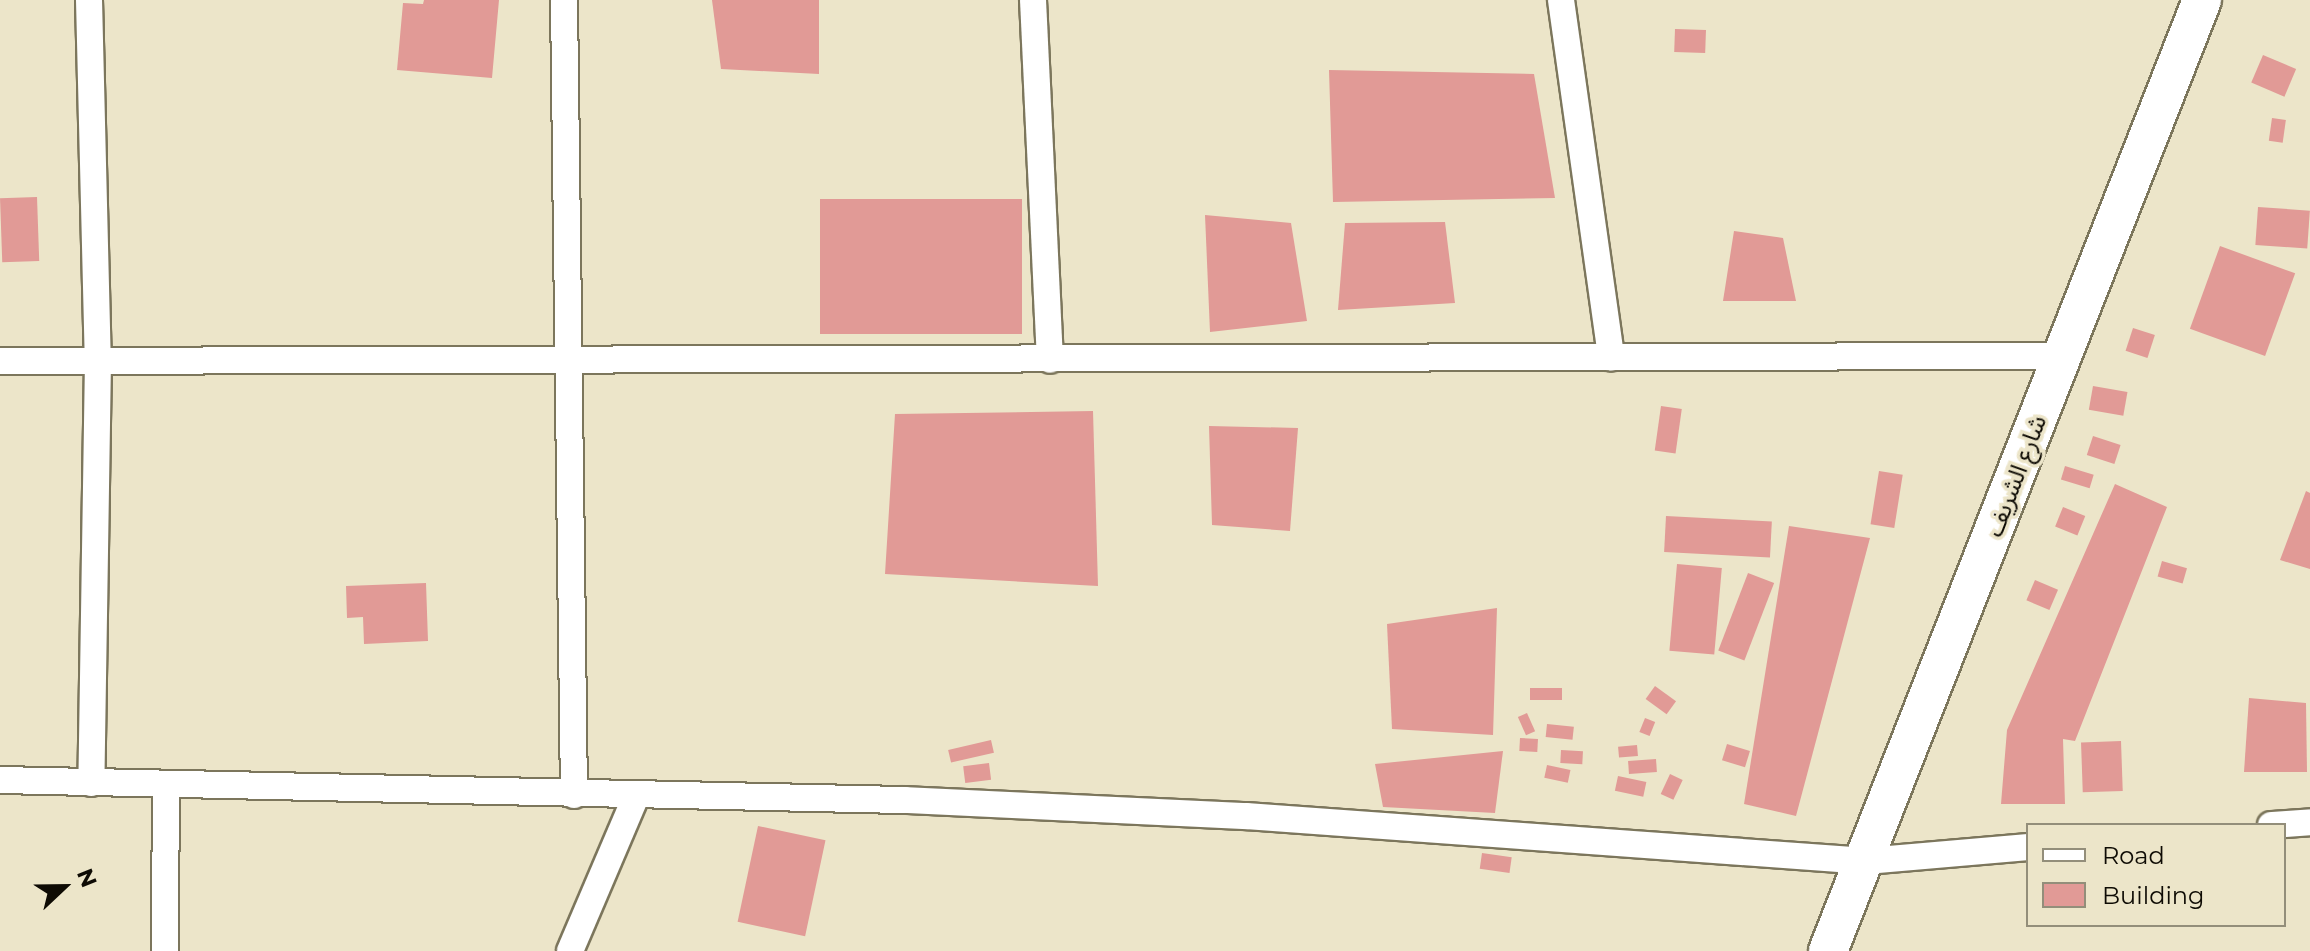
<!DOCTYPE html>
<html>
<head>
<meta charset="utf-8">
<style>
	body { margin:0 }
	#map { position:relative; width:2310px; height:951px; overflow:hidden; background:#ece5c9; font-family:Montserrat,"Noto Sans Arabic",sans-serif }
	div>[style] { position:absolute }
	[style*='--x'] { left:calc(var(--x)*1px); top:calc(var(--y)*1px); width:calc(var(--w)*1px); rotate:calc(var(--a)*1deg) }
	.building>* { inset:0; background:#e19a96; transform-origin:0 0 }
	.roads { filter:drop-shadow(2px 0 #7c765c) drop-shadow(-2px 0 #7c765c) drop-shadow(0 2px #7c765c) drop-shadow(0 -2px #7c765c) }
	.street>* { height:26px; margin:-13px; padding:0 13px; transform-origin:13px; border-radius:13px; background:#fff }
	.secondary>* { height:38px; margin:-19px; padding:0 19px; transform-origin:19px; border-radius:19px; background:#fff }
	span { translate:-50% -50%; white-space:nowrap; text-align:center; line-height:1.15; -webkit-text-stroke:7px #ece5c9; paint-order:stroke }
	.street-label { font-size:24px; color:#0e0b04 }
	.legend { position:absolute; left:2026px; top:823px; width:260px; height:104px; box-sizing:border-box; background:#ece5c9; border:2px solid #938e7a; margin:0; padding:10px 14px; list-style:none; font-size:24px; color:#0e0b04 }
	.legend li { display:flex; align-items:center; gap:16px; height:40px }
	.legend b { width:40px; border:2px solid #938e7a }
	.north { position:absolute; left:24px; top:847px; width:80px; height:80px; -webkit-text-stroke:6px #ece5c9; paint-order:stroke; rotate:68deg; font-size:22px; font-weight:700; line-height:32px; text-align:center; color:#0e0b04 }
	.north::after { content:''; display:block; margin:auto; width:28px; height:36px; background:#0e0b04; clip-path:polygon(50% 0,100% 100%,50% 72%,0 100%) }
</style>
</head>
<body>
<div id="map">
	<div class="building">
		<i style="clip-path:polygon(424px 0,499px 0,492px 78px,397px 70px,403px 3px,423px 4px)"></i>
		<i style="clip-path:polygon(712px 0,819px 0,819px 74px,721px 69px)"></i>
		<i style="left:1675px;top:29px;width:31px;height:23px;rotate:2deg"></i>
		<i style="left:2263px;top:55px;width:36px;height:30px;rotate:23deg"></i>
		<i style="clip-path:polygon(1329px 70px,1534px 74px,1555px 198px,1333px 202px)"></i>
		<i style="left:2272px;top:118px;width:14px;height:23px;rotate:8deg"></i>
		<i style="left:37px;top:197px;width:64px;height:37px;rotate:88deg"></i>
		<i style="left:820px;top:199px;width:202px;height:135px"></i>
		<i style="left:2258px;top:207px;width:52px;height:38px;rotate:4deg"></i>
		<i style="clip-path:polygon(1205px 215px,1291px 223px,1307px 321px,1210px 332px)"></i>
		<i style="clip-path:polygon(1445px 222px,1455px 303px,1338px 310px,1345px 223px)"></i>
		<i style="clip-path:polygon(1734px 231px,1783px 238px,1796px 301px,1723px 301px)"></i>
		<i style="left:2220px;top:246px;width:80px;height:88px;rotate:20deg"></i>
		<i style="left:2133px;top:328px;width:23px;height:24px;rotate:18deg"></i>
		<i style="left:2093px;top:386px;width:35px;height:24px;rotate:10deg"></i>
		<i style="left:1661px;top:406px;width:21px;height:45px;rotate:8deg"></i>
		<i style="clip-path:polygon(1093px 411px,1098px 586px,885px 574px,895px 414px)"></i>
		<i style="clip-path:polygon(1209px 426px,1298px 428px,1290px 531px,1212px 525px)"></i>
		<i style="left:2093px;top:436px;width:29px;height:20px;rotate:18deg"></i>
		<i style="left:2065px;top:466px;width:30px;height:14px;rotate:17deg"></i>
		<i style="left:1879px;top:471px;width:24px;height:54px;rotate:9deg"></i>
		<i style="clip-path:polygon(2115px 484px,2167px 507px,2075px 741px,2063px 739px,2065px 804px,2001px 804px,2007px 730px)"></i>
		<i style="clip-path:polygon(2306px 491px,2310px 493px,2310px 569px,2280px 560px)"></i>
		<i style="left:2063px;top:507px;width:24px;height:21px;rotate:22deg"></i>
		<i style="left:1666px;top:516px;width:106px;height:36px;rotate:3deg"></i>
		<i style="clip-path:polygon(1789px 526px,1870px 538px,1796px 816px,1744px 804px)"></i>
		<i style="left:2162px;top:561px;width:26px;height:16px;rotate:16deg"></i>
		<i style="left:1677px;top:564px;width:45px;height:87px;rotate:5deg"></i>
		<i style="left:1748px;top:573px;width:28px;height:83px;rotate:21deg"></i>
		<i style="left:2035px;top:580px;width:25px;height:22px;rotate:23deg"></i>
		<i style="clip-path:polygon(426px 583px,428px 641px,364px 644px,363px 617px,347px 618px,346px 586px)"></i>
		<i style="clip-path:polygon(1497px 608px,1493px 735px,1392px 729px,1387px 624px)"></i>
		<i style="left:1655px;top:686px;width:26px;height:16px;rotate:36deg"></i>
		<i style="left:1530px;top:688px;width:32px;height:12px"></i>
		<i style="clip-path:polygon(2249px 698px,2306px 703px,2307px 772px,2244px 772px)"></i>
		<i style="left:1527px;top:713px;width:20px;height:10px;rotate:66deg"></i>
		<i style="left:1645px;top:718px;width:11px;height:15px;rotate:22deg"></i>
		<i style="left:1547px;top:724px;width:27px;height:13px;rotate:6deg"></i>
		<i style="left:1520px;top:738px;width:18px;height:13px;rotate:3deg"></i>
		<i style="left:991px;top:740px;width:13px;height:44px;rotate:77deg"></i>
		<i style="left:2121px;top:741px;width:50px;height:40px;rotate:88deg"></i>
		<i style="left:1727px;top:744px;width:24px;height:17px;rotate:17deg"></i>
		<i style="left:1637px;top:745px;width:11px;height:19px;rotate:85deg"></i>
		<i style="left:1561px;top:750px;width:22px;height:13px;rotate:3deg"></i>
		<i style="clip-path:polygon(1503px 751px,1495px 813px,1383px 807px,1375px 764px)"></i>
		<i style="left:1656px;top:759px;width:13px;height:28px;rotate:86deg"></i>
		<i style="left:989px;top:763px;width:17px;height:26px;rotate:83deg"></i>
		<i style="left:1547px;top:765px;width:24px;height:13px;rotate:12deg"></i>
		<i style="left:1670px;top:774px;width:14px;height:22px;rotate:25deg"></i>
		<i style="left:1618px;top:776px;width:29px;height:15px;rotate:12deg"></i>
		<i style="left:758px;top:826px;width:69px;height:98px;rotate:12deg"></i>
		<i style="left:1482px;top:853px;width:30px;height:16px;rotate:8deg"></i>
	</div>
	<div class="roads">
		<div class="street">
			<i style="--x:89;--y:0;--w:360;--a:88.6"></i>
			<i style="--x:98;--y:360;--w:423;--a:90.9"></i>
			<i style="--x:564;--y:0;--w:795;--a:89.28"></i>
			<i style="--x:1033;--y:0;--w:360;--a:87.3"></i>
			<i style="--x:1561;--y:0;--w:361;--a:82"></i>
			<i style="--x:0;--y:361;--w:2062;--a:-0.14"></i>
			<i style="--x:0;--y:780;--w:905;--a:1.27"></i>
			<i style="--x:905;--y:800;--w:341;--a:2.7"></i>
			<i style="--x:1246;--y:816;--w:622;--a:4.15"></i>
			<i style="--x:1866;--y:861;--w:163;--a:-4.9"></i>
			<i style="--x:2271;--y:825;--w:39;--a:-4"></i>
			<i style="--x:165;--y:951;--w:166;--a:-89.7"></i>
			<i style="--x:570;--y:951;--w:168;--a:-66.9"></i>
		</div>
		<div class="secondary">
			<i style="--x:1828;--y:951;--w:1022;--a:-68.53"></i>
		</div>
	</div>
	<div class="street-label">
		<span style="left:2016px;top:476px;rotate:-69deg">شارع الشريف</span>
	</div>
	<ul class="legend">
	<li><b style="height:10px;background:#fff"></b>Road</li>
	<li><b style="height:22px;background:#e19a96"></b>Building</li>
	</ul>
	<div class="north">N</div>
</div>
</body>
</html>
